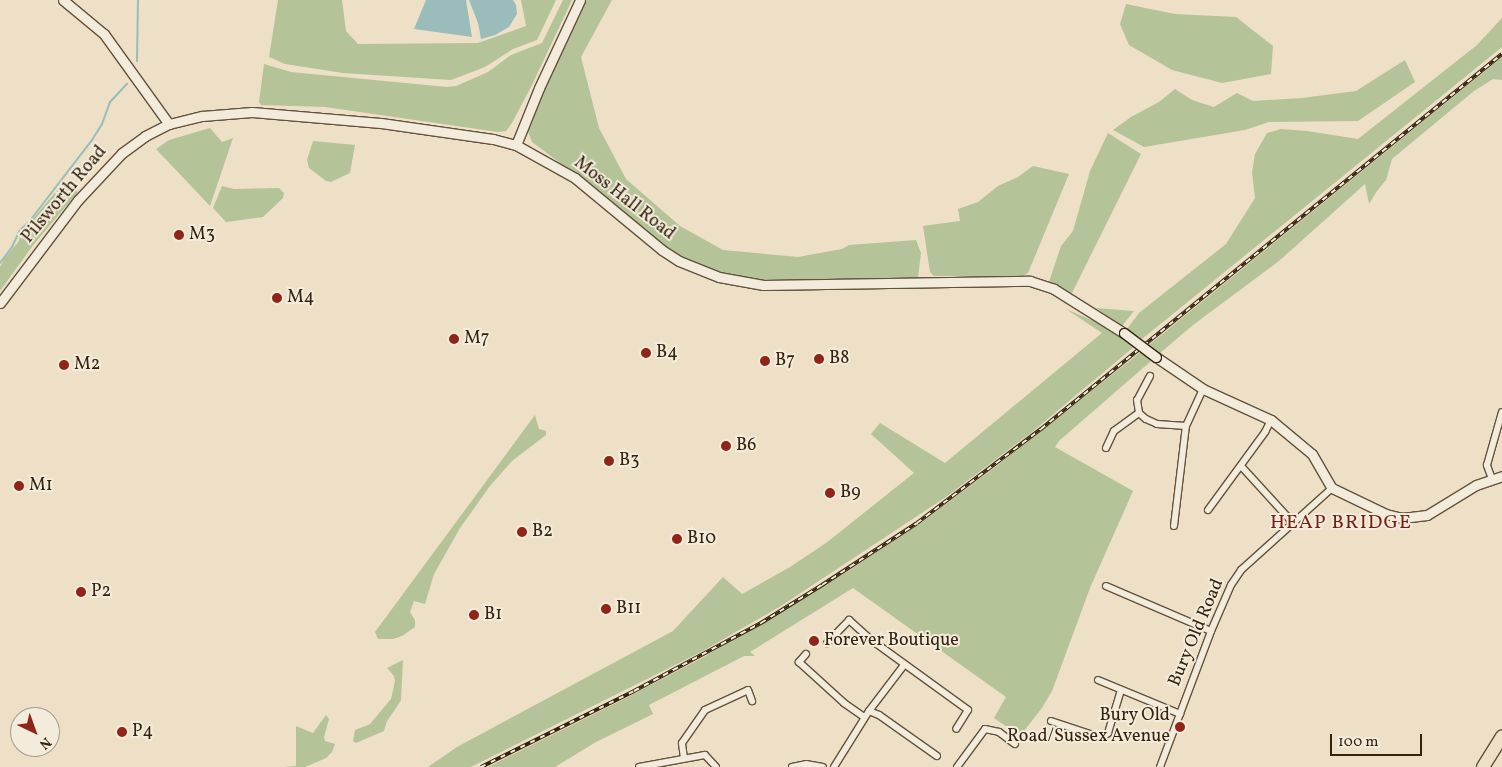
<!DOCTYPE html>
<html>
<head>
<meta charset="utf-8">
<style>
	body { margin:0 }
	#map { position:relative; width:1502px; height:767px; overflow:hidden; background:#ede0c7; font-family:Vollkorn,serif }
	div>[style] { position:absolute }
	[style*='--x'] { left:calc(var(--x)*1px); top:calc(var(--y)*1px); width:calc(var(--w)*1px); rotate:calc(var(--a)*1deg) }
	.green>* { inset:0; background:#b4c398 }
	.water>* { inset:0; background:#9abcbb }
	.stream>* { height:2px; margin:-1px; padding:0 1px; transform-origin:1px; border-radius:1px; background:#9abcbb }
	.roads { filter:drop-shadow(1px 0 #63523c) drop-shadow(-1px 0 #63523c) drop-shadow(0 1px #63523c) drop-shadow(0 -1px #63523c) }
	.street>* { height:6px; margin:-3px; padding:0 3px; transform-origin:3px; border-radius:3px; background:#f3ebdb }
	.secondary>* { height:9px; margin:-4.5px; padding:0 4.5px; transform-origin:4.5px; border-radius:4.5px; background:#f3ebdb }
	.highway>* { height:12px; margin:-6px; padding:0 6px; transform-origin:6px; border-radius:6px; background:#ede0c7 }
	.rail>* { height:4px; margin-top:-2px; transform-origin:0; background:repeating-linear-gradient(90deg,#f3ebdb 0 5.5px,#35230e 0 11px); box-sizing:border-box; border-block:1px solid #35230e }
	.bridges { filter:drop-shadow(1px 0 #35230e) drop-shadow(-1px 0 #35230e) drop-shadow(0 1px #35230e) drop-shadow(0 -1px #35230e) }
	.secondary-bridge>* { height:9px; margin:-4.5px; padding:0 4.5px; transform-origin:4.5px; border-radius:4.5px; background:#f3ebdb }
	.dots>* { width:14px; height:14px; translate:-50% -50%; box-sizing:border-box; border:2px solid #f3ebdb; border-radius:50% }
	span { translate:-50% -50%; white-space:nowrap; text-align:center; line-height:1.15; -webkit-text-stroke:4px #f3ebdb; paint-order:stroke }
	.street-label { font-size:18px; color:#35230e }
	.poi-label { font-size:18px; color:#35230e }
	.left { translate:0 -50%; text-align:left }
	.right { translate:-100% -50%; text-align:right }
	.quarter-label { font-size:20px; color:#7a1f14; letter-spacing:1px }
	.north { position:absolute; left:10px; top:707px; width:50px; height:50px; box-sizing:border-box; background:#f3ebdb; border:1px solid #a79b89; border-radius:50%; rotate:138deg; font-size:14px; font-weight:700; line-height:20px; text-align:center; color:#35230e }
	.north::after { content:''; display:block; margin:auto; width:18px; height:22px; background:#8f2418; clip-path:polygon(50% 0,100% 100%,50% 72%,0 100%) }
	.scale { position:absolute; left:1330px; top:734px; width:92px; height:22px; box-sizing:border-box; border:2px solid #35230e; border-top:0; padding-left:6px; font-size:15px; line-height:18px; white-space:nowrap; color:#35230e; -webkit-text-stroke:4px #f3ebdb; paint-order:stroke }
</style>
</head>
<body>
<div id="map">
	<div class="green">
		<i style="clip-path:polygon(278px 0,342px 0,346px 31px,358px 44px,478px 43px,526px 26px,521px 0,556px 0,537px 40px,513px 49px,485px 67px,451px 80px,343px 73px,285px 64px,269px 57px)"></i>
		<i style="clip-path:polygon(563px 0,572px 0,532px 85px,512px 123px,506px 131px,498px 132px,325px 107px,261px 105px,259px 102px,264px 64px,291px 72px,447px 87px,456px 86px,488px 72px,511px 55px,542px 43px)"></i>
		<i style="clip-path:polygon(585px 0,612px 0,581px 57px,599px 128px,626px 179px,680px 226px,723px 250px,798px 257px,842px 249px,849px 245px,916px 240px,921px 253px,918px 278px,754px 280px,731px 276px,691px 264px,650px 237px,599px 192px,532px 142px,527px 129px,531px 114px)"></i>
		<i style="clip-path:polygon(1126px 4px,1175px 14px,1236px 17px,1273px 46px,1271px 74px,1222px 83px,1172px 70px,1129px 45px,1120px 24px)"></i>
		<i style="clip-path:polygon(1502px 18px,1502px 47px,1142px 339px,1127px 329px,1139px 313px,1226px 244px,1255px 198px,1252px 172px,1255px 154px,1267px 133px,1281px 129px,1307px 131px,1358px 139px,1477px 45px)"></i>
		<i style="clip-path:polygon(1502px 57px,1502px 80px,1493px 79px,1474px 91px,1392px 159px,1386px 180px,1377px 191px,1369px 204px,1365px 184px,1279px 261px,1193px 325px,1160px 353px,1149px 345px)"></i>
		<i style="clip-path:polygon(1405px 60px,1415px 82px,1358px 121px,1269px 122px,1245px 130px,1144px 147px,1113px 130px,1131px 117px,1159px 102px,1175px 89px,1192px 100px,1214px 107px,1237px 93px,1253px 101px,1302px 98px,1356px 91px)"></i>
		<i style="clip-path:polygon(210px 128px,222px 142px,233px 138px,210px 206px,156px 149px,169px 140px)"></i>
		<i style="clip-path:polygon(1108px 133px,1141px 154px,1072px 293px,1049px 282px,1061px 246px,1073px 231px,1090px 171px)"></i>
		<i style="clip-path:polygon(313px 141px,355px 145px,350px 173px,331px 182px,326px 181px,309px 168px,307px 160px)"></i>
		<i style="clip-path:polygon(1033px 166px,1069px 174px,1028px 273px,1021px 277px,934px 276px,930px 272px,923px 226px,960px 221px,958px 209px,978px 202px,998px 186px,1018px 177px)"></i>
		<i style="clip-path:polygon(64px 182px,78px 192px,34px 244px,0 291px,0 267px,4px 259px,19px 241px,20px 234px)"></i>
		<i style="clip-path:polygon(222px 186px,234px 189px,279px 188px,284px 193px,283px 198px,263px 217px,226px 222px,213px 208px)"></i>
		<i style="clip-path:polygon(1096px 308px,1134px 311px,1122px 326px)"></i>
		<i style="clip-path:polygon(1066px 309px,1112px 329px,1135px 346px,1032px 432px,946px 497px,781px 606px,701px 652px,471px 767px,428px 767px,457px 747px,673px 631px,723px 577px,742px 594px,790px 567px,826px 543px,914px 473px,871px 434px,880px 423px,945px 463px,1102px 333px)"></i>
		<i style="clip-path:polygon(1142px 351px,1151px 361px,1059px 441px,1055px 447px,1133px 491px,1090px 588px,1052px 691px,1042px 708px,1020px 736px,994px 718px,1006px 697px,853px 588px,750px 652px,755px 656px,744px 656px,649px 705px,653px 714px,596px 742px,555px 767px,488px 767px,624px 699px,702px 658px,845px 573px,926px 519px,990px 471px)"></i>
		<i style="clip-path:polygon(535px 415px,539px 429px,546px 431px,546px 435px,512px 461px,490px 486px,460px 528px,434px 574px,425px 604px,414px 601px,410px 612px,415px 620px,415px 627px,402px 636px,393px 639px,378px 639px,375px 632px)"></i>
		<i style="clip-path:polygon(403px 660px,401px 700px,398px 705px,387px 721px,384px 731px,356px 743px,353px 741px,355px 730px,370px 724px,391px 699px,395px 681px,394px 676px,387px 668px)"></i>
		<i style="clip-path:polygon(326px 715px,329px 719px,324px 737px,325px 741px,335px 744px,332px 752px,326px 758px,305px 767px,284px 767px,296px 766px,296px 726px,313px 733px)"></i>
	</div>
	<div class="water">
		<i style="clip-path:polygon(426px 0,466px 0,472px 37px,414px 29px)"></i>
		<i style="clip-path:polygon(469px 0,513px 0,516px 5px,517px 14px,509px 27px,495px 35px,481px 39px,478px 23px)"></i>
	</div>
	<div class="stream">
		<i style="--x:137;--y:61;--w:61;--a:-89.1"></i>
		<i style="--x:0;--y:263;--w:20;--a:-53"></i>
		<i style="--x:12;--y:247;--w:19;--a:-65"></i>
		<i style="--x:20;--y:230;--w:12;--a:-42"></i>
		<i style="--x:29;--y:222;--w:103;--a:-52.5"></i>
		<i style="--x:92;--y:140;--w:19;--a:-58"></i>
		<i style="--x:102;--y:124;--w:23;--a:-70"></i>
		<i style="--x:110;--y:102;--w:25;--a:-47"></i>
	</div>
	<div class="roads">
		<div class="street">
			<i style="--x:1150;--y:376;--w:27;--a:118"></i>
			<i style="--x:1137;--y:400;--w:13;--a:81"></i>
			<i style="--x:1139;--y:413;--w:9;--a:41"></i>
			<i style="--x:1146;--y:419;--w:12;--a:24"></i>
			<i style="--x:1157;--y:424;--w:29;--a:4"></i>
			<i style="--x:1106;--y:448;--w:19;--a:-65"></i>
			<i style="--x:1114;--y:431;--w:31;--a:-36"></i>
			<i style="--x:1241;--y:466;--w:77;--a:47.6"></i>
			<i style="--x:1492;--y:479;--w:15;--a:-110"></i>
			<i style="--x:1487;--y:465;--w:55;--a:-74.2"></i>
			<i style="--x:1208;--y:510;--w:97;--a:-53.8"></i>
			<i style="--x:1265;--y:432;--w:13;--a:-63"></i>
			<i style="--x:1174;--y:526;--w:101;--a:-83.2"></i>
			<i style="--x:1186;--y:426;--w:41;--a:-65.3"></i>
			<i style="--x:1106;--y:586;--w:114;--a:23.2"></i>
			<i style="--x:827;--y:643;--w:32;--a:-46"></i>
			<i style="--x:849;--y:620;--w:28;--a:42"></i>
			<i style="--x:870;--y:639;--w:121;--a:35.9"></i>
			<i style="--x:968;--y:710;--w:22;--a:122"></i>
			<i style="--x:806;--y:654;--w:11;--a:131"></i>
			<i style="--x:799;--y:662;--w:61;--a:42.3"></i>
			<i style="--x:844;--y:703;--w:24;--a:35"></i>
			<i style="--x:1098;--y:680;--w:89;--a:22.5"></i>
			<i style="--x:869;--y:711;--w:11;--a:22"></i>
			<i style="--x:879;--y:715;--w:71;--a:35.3"></i>
			<i style="--x:1051;--y:721;--w:54;--a:18.4"></i>
			<i style="--x:1102;--y:738;--w:8;--a:-40"></i>
			<i style="--x:1108;--y:733;--w:45;--a:-73.2"></i>
			<i style="--x:684;--y:758;--w:15;--a:-98"></i>
			<i style="--x:682;--y:743;--w:40;--a:-55.1"></i>
			<i style="--x:705;--y:710;--w:47;--a:-24.9"></i>
			<i style="--x:748;--y:690;--w:12;--a:70"></i>
			<i style="--x:639;--y:767;--w:67;--a:-10.3"></i>
			<i style="--x:705;--y:755;--w:16;--a:47"></i>
			<i style="--x:792;--y:767;--w:14;--a:-12"></i>
			<i style="--x:806;--y:764;--w:17;--a:10"></i>
			<i style="--x:834;--y:767;--w:66;--a:-58"></i>
			<i style="--x:869;--y:711;--w:58;--a:-52.7"></i>
			<i style="--x:957;--y:767;--w:47;--a:-53.6"></i>
			<i style="--x:985;--y:729;--w:14;--a:12"></i>
			<i style="--x:999;--y:732;--w:20;--a:37"></i>
			<i style="--x:1160;--y:767;--w:145;--a:-69.4"></i>
			<i style="--x:1211;--y:631;--w:50;--a:-66.5"></i>
			<i style="--x:1231;--y:585;--w:18;--a:-56"></i>
			<i style="--x:1241;--y:570;--w:122;--a:-42"></i>
		</div>
		<div class="secondary">
			<i style="--x:63;--y:0;--w:53;--a:39.7"></i>
			<i style="--x:104;--y:34;--w:111;--a:54.2"></i>
			<i style="--x:516;--y:145;--w:61;--a:-68"></i>
			<i style="--x:539;--y:88;--w:97;--a:-65"></i>
			<i style="--x:0;--y:303;--w:129;--a:-52.9"></i>
			<i style="--x:78;--y:200;--w:64;--a:-46.9"></i>
			<i style="--x:122;--y:153;--w:29;--a:-36"></i>
			<i style="--x:145;--y:136;--w:27;--a:-27"></i>
			<i style="--x:169;--y:124;--w:34;--a:-14"></i>
			<i style="--x:202;--y:116;--w:50;--a:-4.6"></i>
			<i style="--x:252;--y:112;--w:129;--a:4.9"></i>
			<i style="--x:381;--y:123;--w:113;--a:8.1"></i>
			<i style="--x:493;--y:139;--w:24;--a:15"></i>
			<i style="--x:516;--y:145;--w:68;--a:29.2"></i>
			<i style="--x:575;--y:178;--w:113;--a:39.6"></i>
			<i style="--x:662;--y:250;--w:20;--a:33"></i>
			<i style="--x:679;--y:261;--w:43;--a:21.8"></i>
			<i style="--x:719;--y:277;--w:45;--a:10.3"></i>
			<i style="--x:763;--y:285;--w:267;--a:-0.9"></i>
			<i style="--x:1030;--y:281;--w:25;--a:18"></i>
			<i style="--x:1054;--y:289;--w:83;--a:32.2"></i>
			<i style="--x:1156;--y:357;--w:57;--a:34.2"></i>
			<i style="--x:1203;--y:389;--w:75;--a:24.5"></i>
			<i style="--x:1271;--y:420;--w:53;--a:39.7"></i>
			<i style="--x:1312;--y:454;--w:39;--a:60"></i>
			<i style="--x:1332;--y:488;--w:60;--a:25.7"></i>
			<i style="--x:1386;--y:514;--w:16;--a:14"></i>
			<i style="--x:1402;--y:518;--w:25;--a:-7"></i>
			<i style="--x:1427;--y:515;--w:57;--a:-31.5"></i>
			<i style="--x:1476;--y:485;--w:28;--a:-19"></i>
		</div>
		<div class="highway">
			<i style="--x:1483;--y:767;--w:36;--a:-58"></i>
		</div>
	</div>
	<div class="rail">
		<i style="--x:481;--y:767;--w:171;--a:-26.4"></i>
		<i style="--x:634;--y:691;--w:144;--a:-28.2"></i>
		<i style="--x:761;--y:623;--w:72;--a:-31.9"></i>
		<i style="--x:822;--y:585;--w:113;--a:-33.1"></i>
		<i style="--x:917;--y:523;--w:156;--a:-37.2"></i>
		<i style="--x:1041;--y:429;--w:594;--a:-39.13"></i>
	</div>
	<div class="bridges">
		<div class="secondary-bridge">
			<i style="--x:1124;--y:333;--w:40;--a:37"></i>
		</div>
	</div>
	<div class="dots">
		<i style="left:179px;top:235px;background:#8f2418"></i>
		<i style="left:277px;top:298px;background:#8f2418"></i>
		<i style="left:454px;top:339px;background:#8f2418"></i>
		<i style="left:646px;top:353px;background:#8f2418"></i>
		<i style="left:819px;top:359px;background:#8f2418"></i>
		<i style="left:765px;top:361px;background:#8f2418"></i>
		<i style="left:64px;top:365px;background:#8f2418"></i>
		<i style="left:726px;top:446px;background:#8f2418"></i>
		<i style="left:609px;top:461px;background:#8f2418"></i>
		<i style="left:19px;top:486px;background:#8f2418"></i>
		<i style="left:830px;top:493px;background:#8f2418"></i>
		<i style="left:522px;top:532px;background:#8f2418"></i>
		<i style="left:677px;top:539px;background:#8f2418"></i>
		<i style="left:81px;top:592px;background:#8f2418"></i>
		<i style="left:606px;top:609px;background:#8f2418"></i>
		<i style="left:474px;top:615px;background:#8f2418"></i>
		<i style="left:814px;top:641px;background:#8f2418"></i>
		<i style="left:1180px;top:727px;background:#8f2418"></i>
		<i style="left:122px;top:732px;background:#8f2418"></i>
	</div>
	<div class="street-label">
		<span style="left:65px;top:195px;rotate:-50deg">Pilsworth Road</span>
		<span style="left:624px;top:199px;rotate:38deg">Moss Hall Road</span>
		<span style="left:1197px;top:633px;rotate:-67deg">Bury Old Road</span>
	</div>
	<div class="poi-label">
		<span class="left" style="left:189px;top:235px">M3</span>
		<span class="left" style="left:287px;top:298px">M4</span>
		<span class="left" style="left:464px;top:339px">M7</span>
		<span class="left" style="left:656px;top:353px">B4</span>
		<span class="left" style="left:829px;top:359px">B8</span>
		<span class="left" style="left:775px;top:361px">B7</span>
		<span class="left" style="left:74px;top:365px">M2</span>
		<span class="left" style="left:736px;top:446px">B6</span>
		<span class="left" style="left:619px;top:461px">B3</span>
		<span class="left" style="left:29px;top:486px">M1</span>
		<span class="left" style="left:840px;top:493px">B9</span>
		<span class="left" style="left:532px;top:532px">B2</span>
		<span class="left" style="left:687px;top:539px">B10</span>
		<span class="left" style="left:91px;top:592px">P2</span>
		<span class="left" style="left:616px;top:609px">B11</span>
		<span class="left" style="left:484px;top:615px">B1</span>
		<span class="left" style="left:824px;top:641px">Forever Boutique</span>
		<span class="right" style="left:1170px;top:727px">Bury Old<br>Road/Sussex Avenue</span>
		<span class="left" style="left:132px;top:732px">P4</span>
	</div>
	<div class="quarter-label">
		<span style="left:1341px;top:523px">HEAP BRIDGE</span>
	</div>
	<div class="north">N</div>
	<div class="scale">100 m</div>
</div>
</body>
</html>
